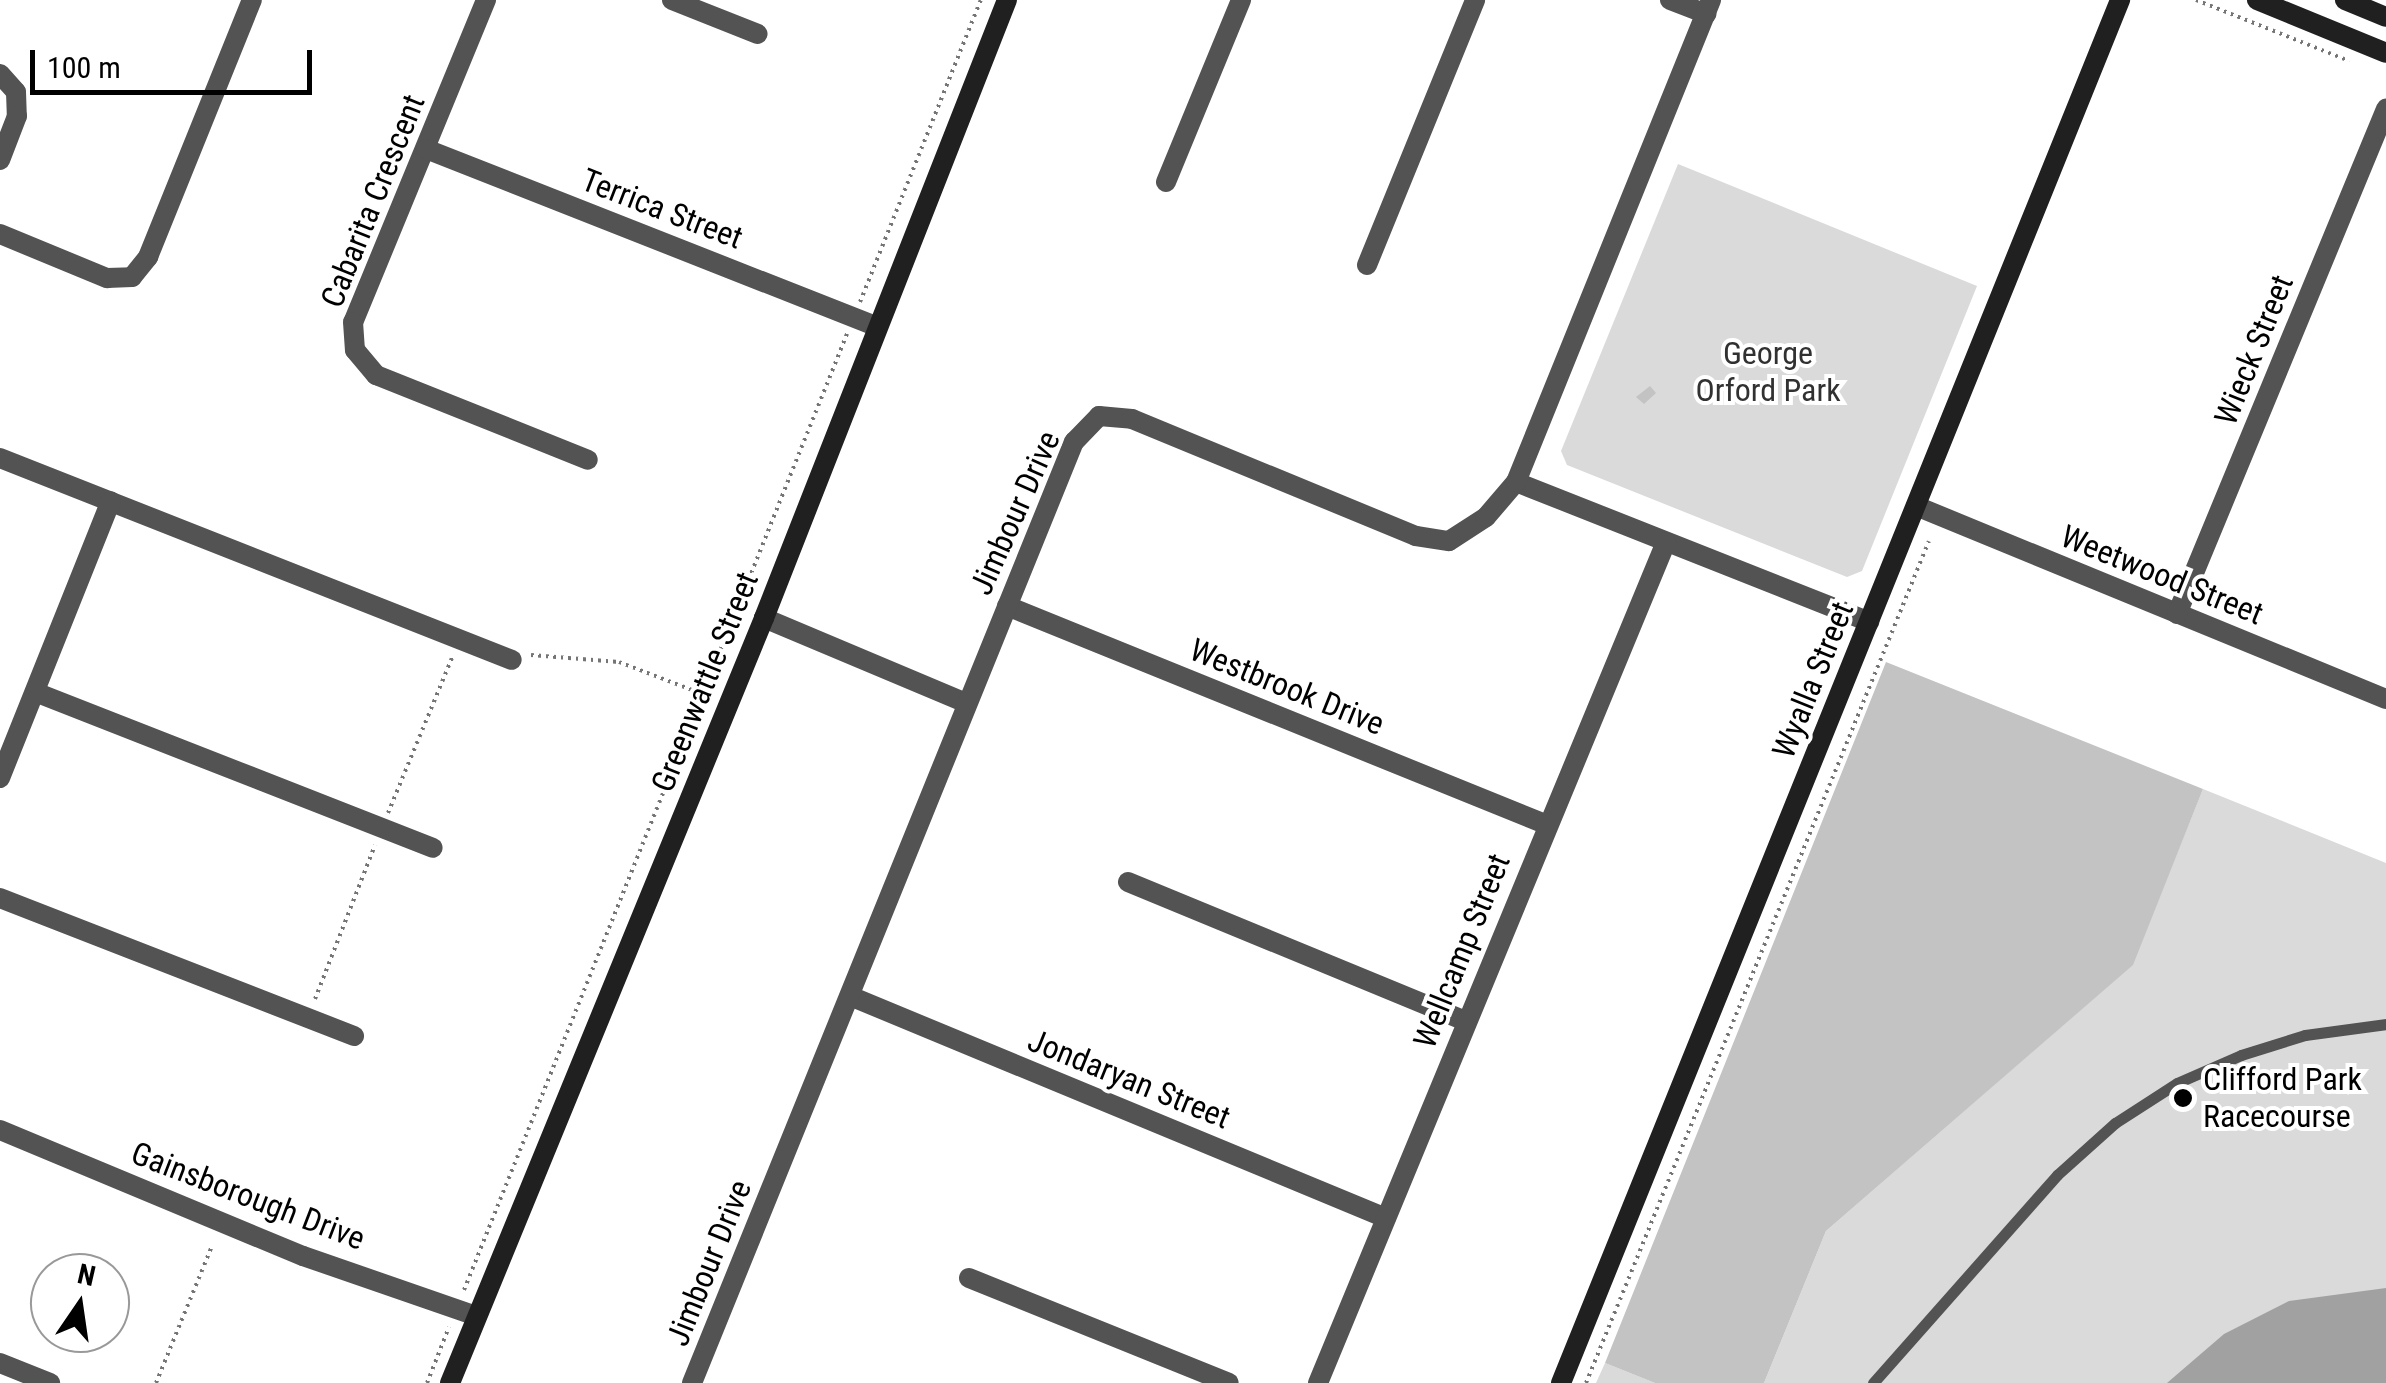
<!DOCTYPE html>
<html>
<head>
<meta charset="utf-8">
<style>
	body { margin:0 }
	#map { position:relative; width:2386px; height:1383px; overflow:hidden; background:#fff; font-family:"Roboto Condensed",sans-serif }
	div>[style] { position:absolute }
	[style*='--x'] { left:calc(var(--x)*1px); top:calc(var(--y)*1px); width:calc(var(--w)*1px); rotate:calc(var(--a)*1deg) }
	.green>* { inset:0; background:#dadada }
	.water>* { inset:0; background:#a1a1a1 }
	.building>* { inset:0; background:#c3c3c3 }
	.path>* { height:4px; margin-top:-2px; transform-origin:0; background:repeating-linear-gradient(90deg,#757575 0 2.5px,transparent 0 7.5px) }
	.lane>* { height:11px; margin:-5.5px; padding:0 5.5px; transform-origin:5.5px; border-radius:5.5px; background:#535353 }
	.street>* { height:20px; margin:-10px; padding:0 10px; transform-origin:10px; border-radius:10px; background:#535353 }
	.secondary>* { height:20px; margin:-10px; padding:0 10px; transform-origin:10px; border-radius:10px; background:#202020 }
	.dots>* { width:28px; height:28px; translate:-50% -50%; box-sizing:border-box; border:5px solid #fff; border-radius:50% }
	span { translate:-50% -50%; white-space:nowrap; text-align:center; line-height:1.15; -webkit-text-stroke:8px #fff; paint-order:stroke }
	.street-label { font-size:32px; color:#000 }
	.park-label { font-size:32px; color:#313131 }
	.poi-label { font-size:32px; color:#000 }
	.left { translate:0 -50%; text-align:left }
	.north { position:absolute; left:30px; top:1253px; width:100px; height:100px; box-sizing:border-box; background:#fff; border:2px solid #999; border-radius:50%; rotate:13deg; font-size:28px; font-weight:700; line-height:40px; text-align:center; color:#000 }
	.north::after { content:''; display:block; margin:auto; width:35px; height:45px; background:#000; clip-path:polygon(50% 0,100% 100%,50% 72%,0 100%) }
	.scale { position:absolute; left:30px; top:50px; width:282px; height:45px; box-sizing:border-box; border:5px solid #000; border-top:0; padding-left:12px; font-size:30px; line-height:35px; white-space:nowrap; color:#000; -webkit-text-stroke:8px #fff; paint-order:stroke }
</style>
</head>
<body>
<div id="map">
	<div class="green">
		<i style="clip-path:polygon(1678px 164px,1977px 286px,1862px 571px,1847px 577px,1567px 465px,1561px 451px)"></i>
		<i style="clip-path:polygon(2203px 789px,2386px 863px,2386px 1383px,1764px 1383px,1826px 1231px,2132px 965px)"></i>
		<i style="clip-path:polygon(1605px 1363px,1655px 1383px,1596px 1383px)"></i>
	</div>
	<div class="water">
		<i style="clip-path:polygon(2386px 1288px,2386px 1383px,2167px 1383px,2224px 1334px,2289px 1301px)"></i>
	</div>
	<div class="building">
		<i style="clip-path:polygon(1650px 386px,1656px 393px,1644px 404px,1636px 397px)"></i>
		<i style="clip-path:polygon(1886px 662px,2203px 789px,2133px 965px,1826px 1231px,1764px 1383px,1655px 1383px,1605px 1363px)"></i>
	</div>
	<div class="path">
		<i style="--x:2196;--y:0;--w:165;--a:21.7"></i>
		<i style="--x:860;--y:302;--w:325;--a:-68.2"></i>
		<i style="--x:531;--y:655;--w:88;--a:4.5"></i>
		<i style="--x:619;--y:662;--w:92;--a:21"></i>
		<i style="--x:388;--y:813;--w:171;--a:-67.6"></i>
		<i style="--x:315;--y:999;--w:165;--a:-68.7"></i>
		<i style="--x:464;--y:1290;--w:1030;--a:-68.17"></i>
		<i style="--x:156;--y:1383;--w:148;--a:-67.8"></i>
		<i style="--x:427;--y:1383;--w:60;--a:-68.6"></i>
		<i style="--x:1586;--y:1383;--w:909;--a:-67.84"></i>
	</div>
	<div class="lane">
		<i style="--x:1873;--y:1383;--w:278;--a:-48.5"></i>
		<i style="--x:2057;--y:1175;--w:78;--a:-41.9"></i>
		<i style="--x:2115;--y:1123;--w:74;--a:-32.8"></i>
		<i style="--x:2177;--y:1083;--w:70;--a:-23.6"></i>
		<i style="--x:2241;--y:1055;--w:67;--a:-17.4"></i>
		<i style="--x:2305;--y:1035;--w:82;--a:-7.7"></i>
	</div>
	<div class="street">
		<i style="--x:486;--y:0;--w:348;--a:112.4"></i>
		<i style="--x:353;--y:322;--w:28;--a:86"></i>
		<i style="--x:355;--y:350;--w:33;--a:50"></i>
		<i style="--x:376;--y:375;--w:228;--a:21.8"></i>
		<i style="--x:672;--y:0;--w:92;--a:21.6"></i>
		<i style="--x:1670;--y:0;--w:39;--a:21"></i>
		<i style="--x:0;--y:74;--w:24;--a:48"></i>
		<i style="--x:16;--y:92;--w:24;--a:88"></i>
		<i style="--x:17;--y:116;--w:47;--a:111.1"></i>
		<i style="--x:426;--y:149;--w:484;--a:21.5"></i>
		<i style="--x:1166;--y:182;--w:197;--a:-67.6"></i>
		<i style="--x:0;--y:234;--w:116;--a:22.4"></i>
		<i style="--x:107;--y:278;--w:25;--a:-2"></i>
		<i style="--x:132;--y:277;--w:26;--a:-51"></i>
		<i style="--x:148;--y:257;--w:277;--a:-68"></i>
		<i style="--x:1367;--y:265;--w:286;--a:-67.8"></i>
		<i style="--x:0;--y:458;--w:550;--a:21.53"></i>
		<i style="--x:1516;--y:482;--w:380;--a:21.6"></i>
		<i style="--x:1916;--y:506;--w:508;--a:22.32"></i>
		<i style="--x:1007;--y:606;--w:580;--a:22.06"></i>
		<i style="--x:2177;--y:614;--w:547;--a:-67.52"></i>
		<i style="--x:764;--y:618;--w:219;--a:22.8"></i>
		<i style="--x:35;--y:692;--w:427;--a:21.4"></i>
		<i style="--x:0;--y:778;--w:298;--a:-68.2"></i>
		<i style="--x:1128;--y:882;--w:365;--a:22.4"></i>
		<i style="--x:0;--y:898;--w:380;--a:21.3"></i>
		<i style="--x:850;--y:996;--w:580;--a:22.5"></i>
		<i style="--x:0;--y:1130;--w:328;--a:22.6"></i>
		<i style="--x:303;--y:1256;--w:183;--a:19.1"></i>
		<i style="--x:969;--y:1278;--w:280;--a:22"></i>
		<i style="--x:0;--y:1363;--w:54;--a:21.8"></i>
		<i style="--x:692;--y:1383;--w:1016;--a:-67.91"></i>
		<i style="--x:1074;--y:442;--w:36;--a:-46"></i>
		<i style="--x:1099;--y:416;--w:33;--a:5"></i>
		<i style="--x:1132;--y:419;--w:307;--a:22.4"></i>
		<i style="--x:1416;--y:536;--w:33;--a:9"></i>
		<i style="--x:1449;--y:541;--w:44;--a:-33"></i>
		<i style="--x:1486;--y:517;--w:46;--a:-49.4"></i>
		<i style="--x:1516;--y:482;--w:520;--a:-67.97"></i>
		<i style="--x:1318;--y:1383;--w:910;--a:-67.52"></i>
	</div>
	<div class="secondary">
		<i style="--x:2257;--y:0;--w:139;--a:22.3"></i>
		<i style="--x:2345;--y:0;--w:44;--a:22.5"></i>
		<i style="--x:450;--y:1383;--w:827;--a:-67.68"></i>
		<i style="--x:764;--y:618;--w:664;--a:-68.54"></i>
		<i style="--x:1561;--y:1383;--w:1492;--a:-67.99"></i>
	</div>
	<div class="dots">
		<i style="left:2183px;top:1098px;background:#000"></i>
	</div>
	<div class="street-label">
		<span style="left:373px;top:201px;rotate:-68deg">Cabarita Crescent</span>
		<span style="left:662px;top:209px;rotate:21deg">Terrica Street</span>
		<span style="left:2254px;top:350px;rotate:-68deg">Wieck Street</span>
		<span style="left:1015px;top:513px;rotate:-66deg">Jimbour Drive</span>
		<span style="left:2162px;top:575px;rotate:22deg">Weetwood Street</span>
		<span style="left:1813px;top:680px;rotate:-68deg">Wyalla Street</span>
		<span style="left:705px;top:682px;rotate:-68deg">Greenwattle Street</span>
		<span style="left:1287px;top:687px;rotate:22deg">Westbrook Drive</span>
		<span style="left:1462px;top:951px;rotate:-68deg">Wellcamp Street</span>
		<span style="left:1129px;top:1079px;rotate:22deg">Jondaryan Street</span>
		<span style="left:248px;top:1196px;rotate:21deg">Gainsborough Drive</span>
		<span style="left:709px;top:1263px;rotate:-68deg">Jimbour Drive</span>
	</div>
	<div class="park-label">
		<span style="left:1768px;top:372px">George<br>Orford Park</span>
	</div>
	<div class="poi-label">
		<span class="left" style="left:2203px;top:1098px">Clifford Park<br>Racecourse</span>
	</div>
	<div class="north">N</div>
	<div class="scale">100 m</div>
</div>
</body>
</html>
